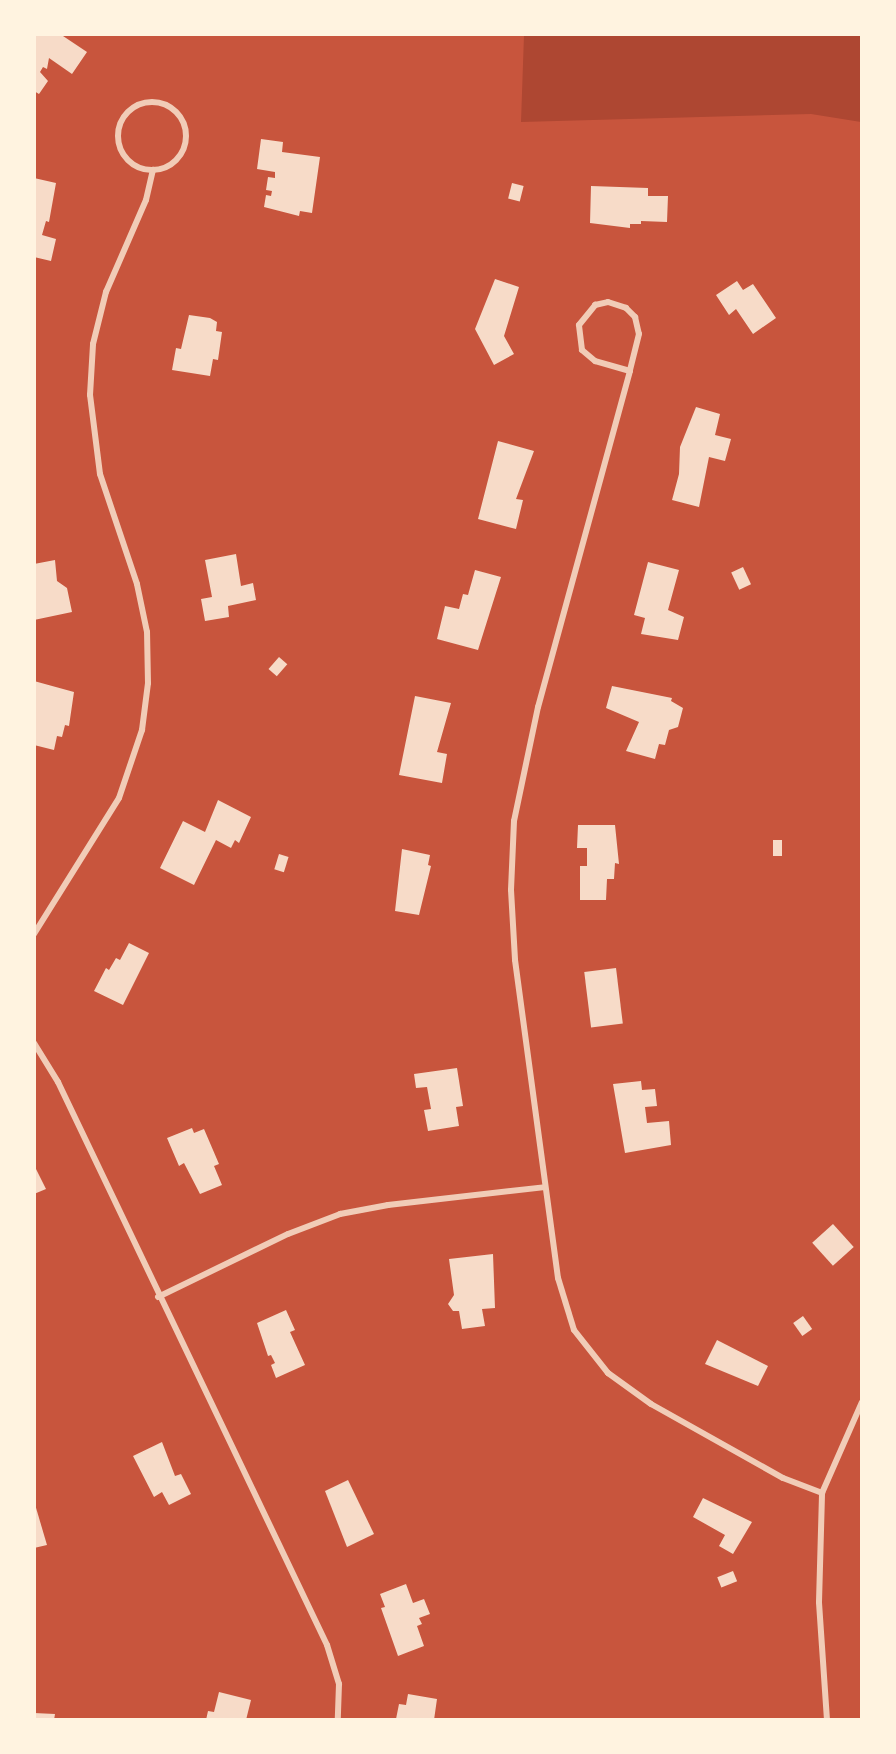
<!DOCTYPE html>
<html>
<head>
<meta charset="utf-8">
<style>
	body { margin:0 }
	#map { position:relative; width:896px; height:1754px; overflow:hidden; background:#c8553d; font-family:"Archivo Narrow",sans-serif }
	div>[style] { position:absolute }
	[style*='--x'] { left:calc(var(--x)*1px); top:calc(var(--y)*1px); width:calc(var(--w)*1px); rotate:calc(var(--a)*1deg) }
	.green>* { inset:0; background:#ae4732 }
	.building>* { inset:0; background:#f7dbc8; transform-origin:0 0 }
	.minor>* { height:6px; margin:-3px; padding:0 3px; transform-origin:3px; border-radius:3px; background:#f1ccb7 }
	.minor>.ring { margin:-3px; padding:0; box-sizing:content-box; background:none; border:6px solid #f1ccb7; border-radius:50% }
	span { translate:-50% -50%; white-space:nowrap; text-align:center; line-height:1.15; -webkit-text-stroke:4.5px #fff3e0; paint-order:stroke }
	.frame { position:absolute; inset:0; border:36px solid #fff3e0; pointer-events:none }
</style>
</head>
<body>
<div id="map">
	<div class="green">
		<i style="clip-path:polygon(524px 35px,861px 35px,861px 122px,811px 114px,521px 122px)"></i>
	</div>
	<div class="building">
		<i style="clip-path:polygon(34px 34px,60px 34px,87px 52px,72px 74px,49px 58px,47px 69px,43px 67px,40px 72px,48px 81px,39px 94px,34px 91px)"></i>
		<i style="clip-path:polygon(261px 139px,283px 142px,282px 152px,320px 157px,312px 213px,300px 211px,299px 216px,264px 207px,266px 195px,271px 196px,272px 191px,266px 190px,268px 177px,275px 178px,275px 172px,257px 169px)"></i>
		<i style="clip-path:polygon(34px 178px,56px 183px,49px 222px,46px 221px,42px 235px,56px 239px,51px 261px,34px 257px)"></i>
		<i style="left:512px;top:183px;width:12px;height:16px;rotate:14deg"></i>
		<i style="clip-path:polygon(591px 186px,648px 188px,648px 196px,668px 196px,667px 222px,641px 221px,641px 224px,630px 224px,630px 228px,590px 223px)"></i>
		<i style="clip-path:polygon(495px 279px,519px 287px,504px 336px,514px 354px,494px 365px,475px 329px)"></i>
		<i style="clip-path:polygon(737px 281px,743px 290px,753px 284px,776px 318px,753px 334px,736px 309px,729px 315px,716px 295px)"></i>
		<i style="clip-path:polygon(189px 315px,210px 318px,217px 322px,216px 331px,222px 332px,218px 360px,213px 359px,210px 376px,172px 370px,176px 348px,181px 349px)"></i>
		<i style="clip-path:polygon(696px 407px,720px 414px,715px 435px,731px 439px,725px 461px,709px 457px,699px 507px,672px 500px,679px 474px,680px 447px)"></i>
		<i style="clip-path:polygon(498px 441px,534px 451px,516px 499px,523px 500px,516px 529px,478px 519px)"></i>
		<i style="clip-path:polygon(236px 554px,241px 586px,253px 583px,256px 600px,228px 606px,229px 617px,205px 621px,201px 599px,212px 597px,205px 560px)"></i>
		<i style="clip-path:polygon(55px 560px,57px 581px,67px 588px,72px 612px,34px 620px,34px 564px)"></i>
		<i style="clip-path:polygon(648px 562px,679px 570px,668px 610px,684px 617px,678px 640px,641px 634px,645px 618px,634px 615px)"></i>
		<i style="left:743px;top:567px;width:19px;height:13px;rotate:65deg"></i>
		<i style="clip-path:polygon(475px 570px,501px 577px,478px 650px,437px 639px,445px 606px,459px 609px,463px 594px,468px 595px)"></i>
		<i style="left:279px;top:657px;width:11px;height:16px;rotate:41deg"></i>
		<i style="clip-path:polygon(34px 681px,74px 692px,69px 726px,65px 725px,62px 737px,57px 736px,54px 750px,34px 745px)"></i>
		<i style="clip-path:polygon(612px 686px,672px 698px,671px 701px,683px 708px,678px 727px,669px 730px,665px 745px,659px 744px,655px 759px,626px 751px,639px 722px,606px 708px)"></i>
		<i style="clip-path:polygon(415px 696px,451px 703px,437px 752px,447px 754px,442px 783px,399px 775px)"></i>
		<i style="clip-path:polygon(218px 800px,251px 817px,239px 843px,235px 840px,231px 848px,216px 840px,194px 885px,160px 868px,183px 821px,205px 832px)"></i>
		<i style="clip-path:polygon(578px 825px,615px 825px,619px 864px,615px 863px,614px 879px,607px 879px,606px 900px,580px 900px,580px 866px,587px 866px,587px 848px,577px 848px)"></i>
		<i style="left:773px;top:840px;width:9px;height:16px"></i>
		<i style="clip-path:polygon(402px 849px,430px 855px,428px 865px,431px 866px,419px 915px,395px 911px)"></i>
		<i style="left:279px;top:854px;width:10px;height:16px;rotate:17deg"></i>
		<i style="clip-path:polygon(129px 943px,149px 953px,123px 1005px,94px 991px,106px 968px,109px 970px,116px 958px,120px 960px)"></i>
		<i style="left:616px;top:968px;width:56px;height:32px;rotate:83deg"></i>
		<i style="clip-path:polygon(457px 1068px,463px 1106px,456px 1107px,459px 1126px,428px 1131px,424px 1110px,431px 1109px,427px 1087px,416px 1088px,414px 1074px)"></i>
		<i style="clip-path:polygon(641px 1081px,642px 1090px,655px 1089px,657px 1106px,645px 1107px,647px 1123px,669px 1121px,671px 1145px,625px 1153px,613px 1084px)"></i>
		<i style="clip-path:polygon(192px 1128px,194px 1133px,204px 1129px,219px 1164px,214px 1166px,222px 1185px,200px 1194px,184px 1163px,179px 1166px,167px 1138px)"></i>
		<i style="clip-path:polygon(34px 1165px,46px 1189px,34px 1194px)"></i>
		<i style="left:833px;top:1224px;width:31px;height:28px;rotate:48deg"></i>
		<i style="clip-path:polygon(493px 1254px,495px 1308px,482px 1309px,485px 1326px,462px 1329px,459px 1311px,453px 1311px,448px 1304px,454px 1295px,449px 1259px)"></i>
		<i style="clip-path:polygon(286px 1310px,295px 1330px,290px 1332px,305px 1365px,276px 1378px,271px 1365px,275px 1363px,271px 1355px,268px 1356px,257px 1323px)"></i>
		<i style="left:803px;top:1316px;width:16px;height:12px;rotate:55deg"></i>
		<i style="clip-path:polygon(717px 1340px,768px 1366px,758px 1386px,705px 1364px)"></i>
		<i style="clip-path:polygon(162px 1442px,175px 1476px,181px 1474px,191px 1494px,169px 1505px,162px 1492px,154px 1497px,133px 1456px)"></i>
		<i style="clip-path:polygon(348px 1480px,374px 1534px,347px 1547px,325px 1491px)"></i>
		<i style="clip-path:polygon(703px 1498px,752px 1522px,733px 1554px,719px 1546px,725px 1535px,693px 1517px)"></i>
		<i style="clip-path:polygon(34px 1501px,47px 1545px,34px 1548px)"></i>
		<i style="left:733px;top:1571px;width:11px;height:17px;rotate:68deg"></i>
		<i style="clip-path:polygon(406px 1584px,413px 1603px,424px 1599px,430px 1614px,419px 1618px,422px 1624px,417px 1626px,424px 1646px,398px 1656px,381px 1608px,385px 1607px,380px 1594px)"></i>
		<i style="clip-path:polygon(219px 1692px,251px 1700px,246px 1720px,206px 1720px,208px 1711px,214px 1712px)"></i>
		<i style="clip-path:polygon(408px 1694px,437px 1699px,434px 1720px,396px 1719px,399px 1704px,406px 1705px)"></i>
		<i style="clip-path:polygon(34px 1713px,55px 1714px,54px 1720px,34px 1720px)"></i>
	</div>
	<div class="minor">
		<i class="ring" style="left:118px;top:102px;width:62px;height:62px"></i>
		<i style="--x:630;--y:371;--w:36;--a:-164"></i>
		<i style="--x:595;--y:361;--w:17;--a:-140"></i>
		<i style="--x:582;--y:350;--w:25;--a:-97"></i>
		<i style="--x:579;--y:325;--w:26;--a:-51"></i>
		<i style="--x:595;--y:305;--w:13;--a:-13"></i>
		<i style="--x:608;--y:302;--w:19;--a:18"></i>
		<i style="--x:626;--y:308;--w:13;--a:45"></i>
		<i style="--x:635;--y:317;--w:17;--a:77"></i>
		<i style="--x:639;--y:334;--w:38;--a:104"></i>
		<i style="--x:630;--y:371;--w:348;--a:105.3"></i>
		<i style="--x:538;--y:707;--w:116;--a:101.9"></i>
		<i style="--x:514;--y:821;--w:69;--a:92.5"></i>
		<i style="--x:511;--y:890;--w:70;--a:86.7"></i>
		<i style="--x:515;--y:960;--w:321;--a:82.3"></i>
		<i style="--x:558;--y:1278;--w:54;--a:72.9"></i>
		<i style="--x:574;--y:1330;--w:55;--a:51.7"></i>
		<i style="--x:608;--y:1373;--w:53;--a:35.8"></i>
		<i style="--x:651;--y:1404;--w:151;--a:29.3"></i>
		<i style="--x:783;--y:1478;--w:42;--a:21"></i>
		<i style="--x:34;--y:934;--w:160;--a:-58"></i>
		<i style="--x:119;--y:798;--w:72;--a:-71.3"></i>
		<i style="--x:142;--y:730;--w:47;--a:-82.7"></i>
		<i style="--x:148;--y:683;--w:51;--a:-91.1"></i>
		<i style="--x:147;--y:632;--w:49;--a:-101.8"></i>
		<i style="--x:137;--y:584;--w:116;--a:-108.6"></i>
		<i style="--x:100;--y:474;--w:80;--a:-97.2"></i>
		<i style="--x:90;--y:395;--w:51;--a:-86.6"></i>
		<i style="--x:93;--y:344;--w:54;--a:-76"></i>
		<i style="--x:106;--y:292;--w:100;--a:-66.5"></i>
		<i style="--x:146;--y:200;--w:31;--a:-77"></i>
		<i style="--x:34;--y:1043;--w:46;--a:58.4"></i>
		<i style="--x:58;--y:1082;--w:624;--a:64.46"></i>
		<i style="--x:327;--y:1645;--w:41;--a:72.9"></i>
		<i style="--x:339;--y:1684;--w:36;--a:92"></i>
		<i style="--x:158;--y:1297;--w:144;--a:-25.9"></i>
		<i style="--x:288;--y:1234;--w:56;--a:-21"></i>
		<i style="--x:340;--y:1214;--w:49;--a:-10.6"></i>
		<i style="--x:388;--y:1205;--w:158;--a:-6.5"></i>
		<i style="--x:827;--y:1720;--w:118;--a:-93.9"></i>
		<i style="--x:819;--y:1602;--w:109;--a:-88.4"></i>
		<i style="--x:822;--y:1493;--w:99;--a:-66.3"></i>
	</div>
	<div class="frame"></div>
</div>
</body>
</html>
